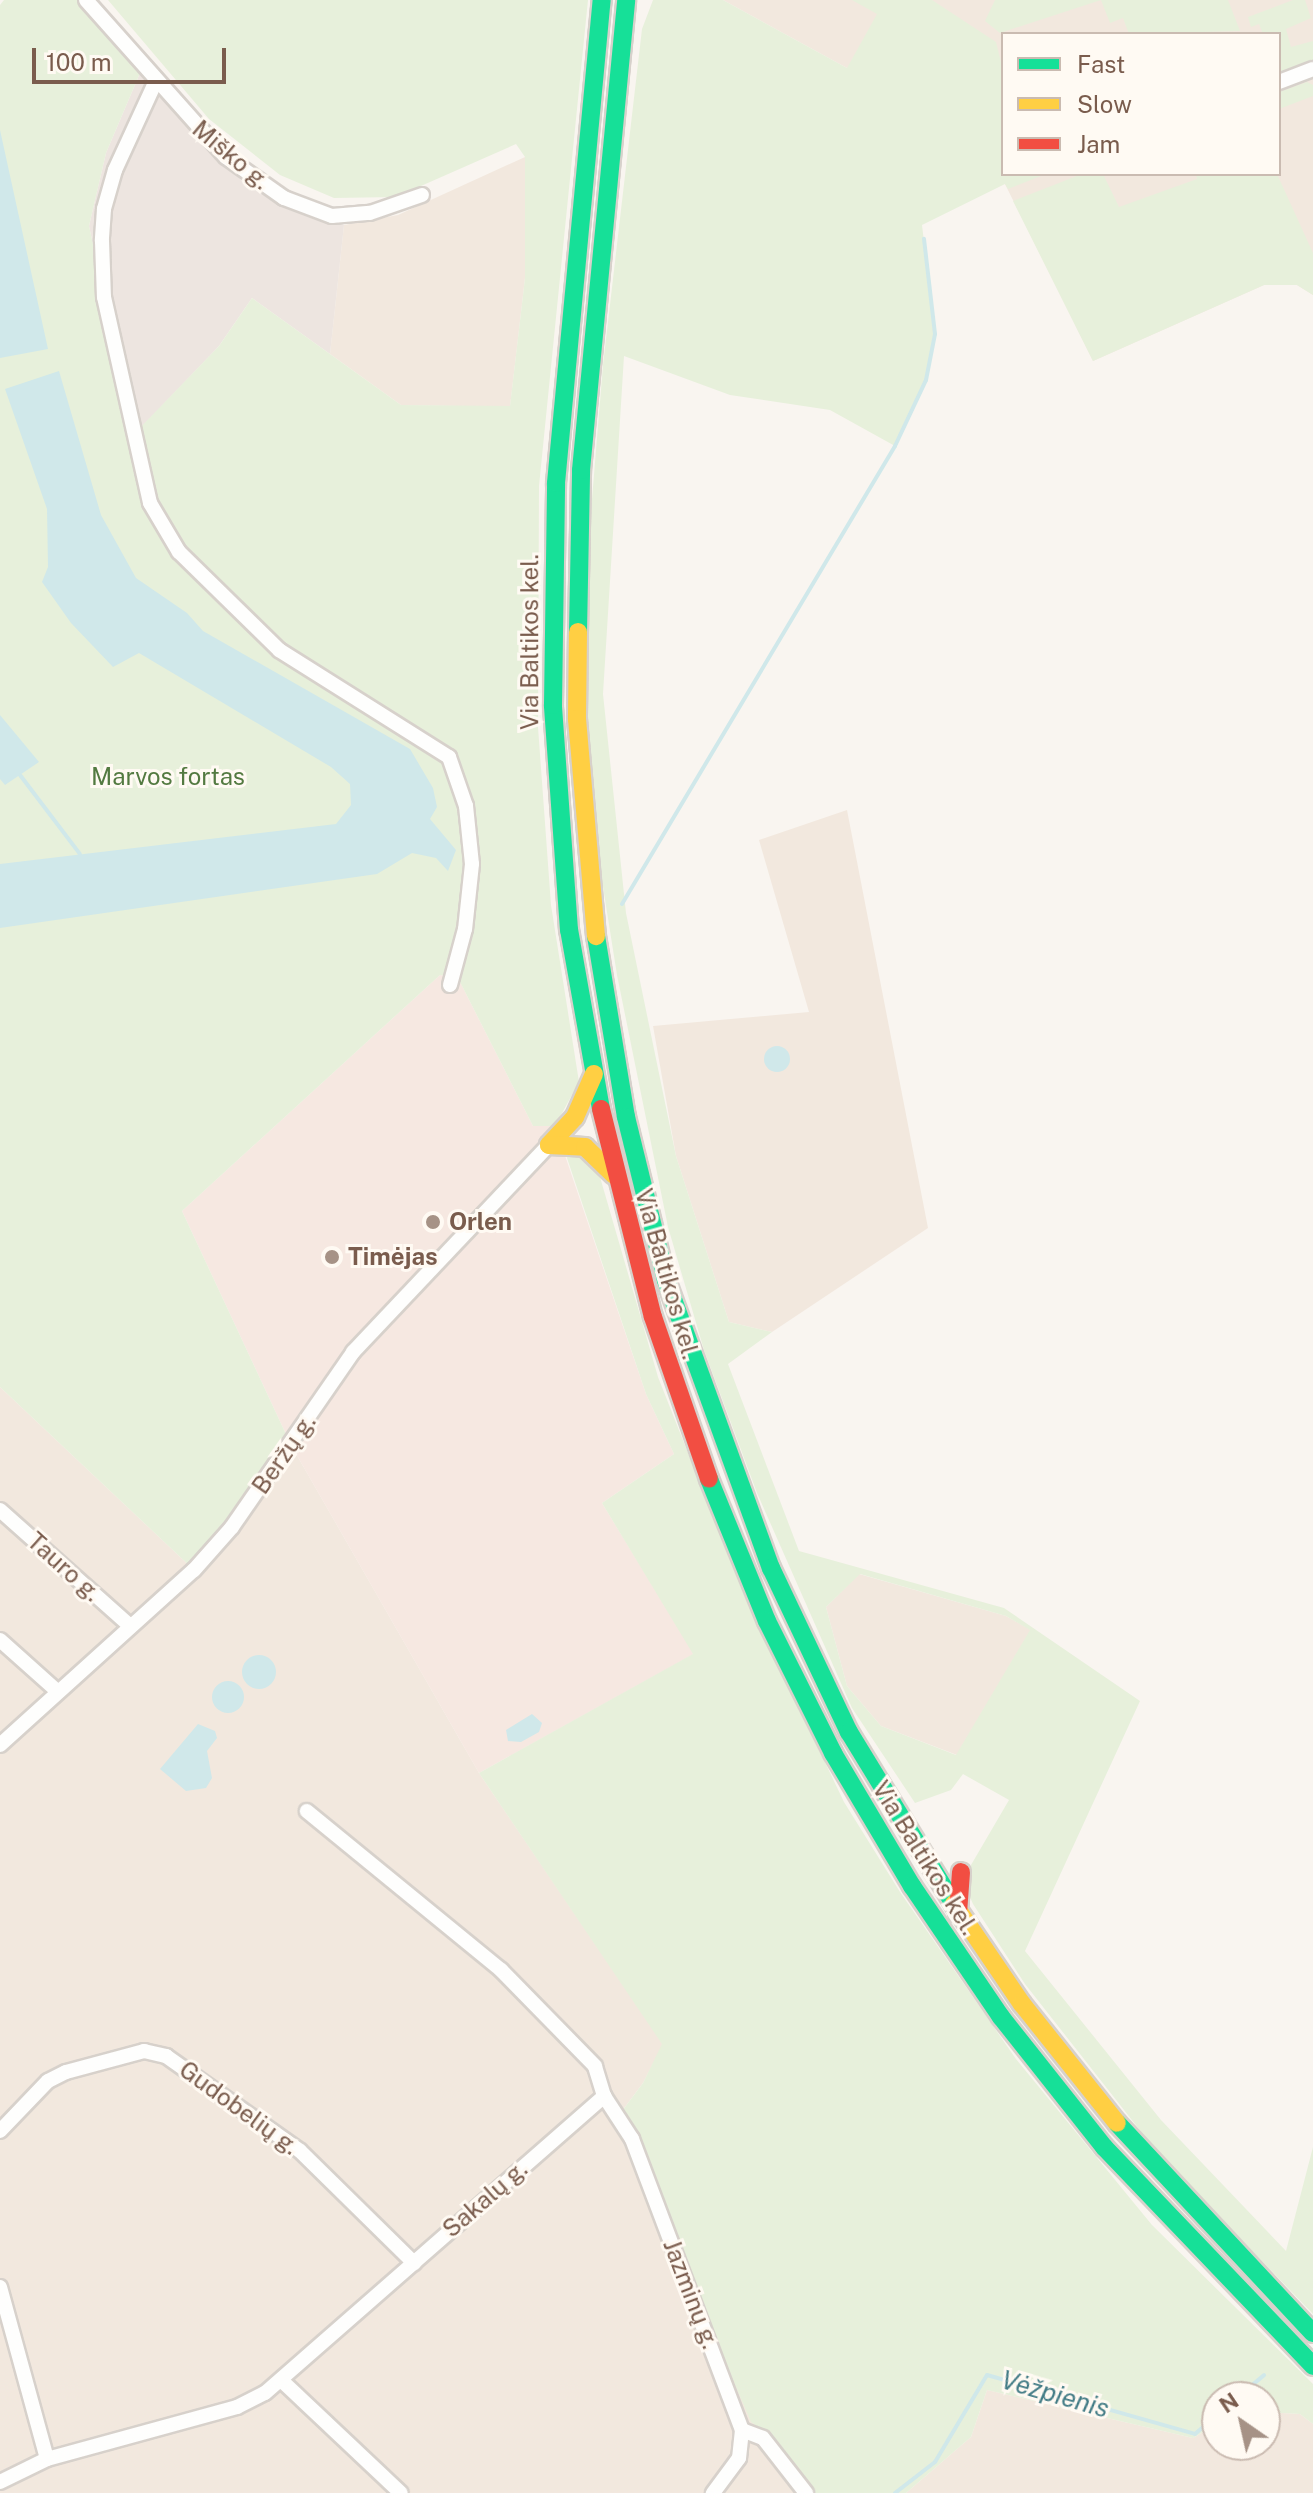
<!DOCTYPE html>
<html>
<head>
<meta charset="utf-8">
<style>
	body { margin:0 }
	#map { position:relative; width:1313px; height:2493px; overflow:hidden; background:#f9f5f0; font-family:"Public Sans",sans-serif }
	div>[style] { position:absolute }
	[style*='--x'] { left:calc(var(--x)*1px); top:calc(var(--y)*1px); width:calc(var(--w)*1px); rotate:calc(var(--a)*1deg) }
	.residential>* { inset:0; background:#f2e8de }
	.commercial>* { inset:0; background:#f6e8e1 }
	.industrial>* { inset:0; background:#ede5e0 }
	.green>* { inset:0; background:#e7f0db }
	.water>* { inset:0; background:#d0e8ea }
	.round { border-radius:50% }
	.stream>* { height:4px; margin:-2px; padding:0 2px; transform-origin:2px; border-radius:2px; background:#d0e8ea }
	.roads { filter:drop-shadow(2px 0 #d7d1cb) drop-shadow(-2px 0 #d7d1cb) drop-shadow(0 2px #d7d1cb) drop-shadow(0 -2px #d7d1cb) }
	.street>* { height:14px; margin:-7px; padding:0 7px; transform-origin:7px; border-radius:7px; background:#fefefd }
	.fast>* { height:18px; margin:-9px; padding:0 9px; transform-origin:9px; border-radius:9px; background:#16e098 }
	.slow>* { height:18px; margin:-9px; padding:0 9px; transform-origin:9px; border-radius:9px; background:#ffcf43 }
	.jam>* { height:18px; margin:-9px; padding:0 9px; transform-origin:9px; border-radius:9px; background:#f24e42 }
	.dots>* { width:22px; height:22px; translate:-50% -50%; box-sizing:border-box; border:4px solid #fffaf3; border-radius:50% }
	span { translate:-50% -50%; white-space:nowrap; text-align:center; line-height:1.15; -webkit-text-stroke:6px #fffaf3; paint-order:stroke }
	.street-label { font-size:24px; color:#7a5c4d }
	.park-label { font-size:24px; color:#537a41 }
	.poi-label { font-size:24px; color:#7a5c4d; font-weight:700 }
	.left { translate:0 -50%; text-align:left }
	.water-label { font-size:26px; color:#437c86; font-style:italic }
	.legend { position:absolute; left:1001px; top:32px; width:280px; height:144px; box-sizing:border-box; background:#fffaf3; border:2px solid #cabbb1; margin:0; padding:10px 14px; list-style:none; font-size:24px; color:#7a5c4d }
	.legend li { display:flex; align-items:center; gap:16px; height:40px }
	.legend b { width:40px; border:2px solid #cabbb1 }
	.north { position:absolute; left:1201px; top:2381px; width:80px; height:80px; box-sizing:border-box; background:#fffaf3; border:2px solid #cabbb1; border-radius:50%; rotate:326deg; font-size:22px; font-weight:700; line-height:32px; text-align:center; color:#7a5c4d }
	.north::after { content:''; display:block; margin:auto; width:28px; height:36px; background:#a69286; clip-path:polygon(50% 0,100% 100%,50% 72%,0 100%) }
	.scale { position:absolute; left:32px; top:48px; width:194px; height:36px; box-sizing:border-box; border:4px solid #7a5c4d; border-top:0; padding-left:10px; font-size:24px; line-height:28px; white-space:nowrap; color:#7a5c4d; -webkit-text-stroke:6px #fffaf3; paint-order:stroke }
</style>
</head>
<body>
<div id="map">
	<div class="residential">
		<i style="clip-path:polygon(evenodd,723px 0,1313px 0,1313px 295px,1297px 285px,1264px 285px,1093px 361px,1005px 184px,847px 68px,723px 0,1003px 34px,1279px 34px,1279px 174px,1003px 174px,1003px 34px)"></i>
		<i style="clip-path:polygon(525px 157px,525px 278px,510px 407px,401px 405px,330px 354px,344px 225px,398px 215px)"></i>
		<i style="clip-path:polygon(847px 810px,928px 1228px,772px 1332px,729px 1322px,676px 1156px,653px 1026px,809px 1012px,759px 840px)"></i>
		<i style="clip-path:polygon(0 1387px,194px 1570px,291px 1445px,479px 1773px,663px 2044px,643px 2083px,619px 2115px,770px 2435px,814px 2493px,0 2493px)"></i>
		<i style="clip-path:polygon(859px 1574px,1006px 1616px,1031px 1630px,957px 1755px,881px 1726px,847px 1686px,826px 1607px)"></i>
		<i style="clip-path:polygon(987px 2390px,1193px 2438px,1217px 2424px,1217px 2445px,1265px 2445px,1265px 2412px,1300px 2414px,1313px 2424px,1313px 2493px,906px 2493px,971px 2437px)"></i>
	</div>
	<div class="commercial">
		<i style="clip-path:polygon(440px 975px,458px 978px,533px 1126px,555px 1126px,646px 1394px,674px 1454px,602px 1503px,694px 1654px,479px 1773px,291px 1445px,182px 1211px)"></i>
	</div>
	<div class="industrial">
		<i style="clip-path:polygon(140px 73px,242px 181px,273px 201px,344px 225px,330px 354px,252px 298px,219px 346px,134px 435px,89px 226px,106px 153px)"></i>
	</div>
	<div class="green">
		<i style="clip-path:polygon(4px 0,79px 0,140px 73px,106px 153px,89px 226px,135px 433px,219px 346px,252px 298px,401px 405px,510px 406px,525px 278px,525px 157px,516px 144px,396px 197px,334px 198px,280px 175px,209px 119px,108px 0,588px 0,539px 486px,538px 727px,551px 905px,579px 1082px,555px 1126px,533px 1126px,458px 978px,440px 975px,182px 1211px,291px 1445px,194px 1570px,0 1387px,0 5px)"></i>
		<i style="clip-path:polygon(evenodd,653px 0,723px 0,847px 68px,877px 14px,852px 0,932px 0,996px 42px,1003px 70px,1003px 174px,1046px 174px,1008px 189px,1005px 184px,922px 225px,935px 334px,926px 380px,895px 446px,830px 410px,730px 395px,624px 356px,603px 694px,626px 913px,676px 1156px,729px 1322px,772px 1332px,728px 1364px,799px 1551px,1004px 1608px,1140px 1701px,1025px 1951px,1161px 2120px,1286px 2251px,1313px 2147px,1313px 2314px,1157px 2152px,1025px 1984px,973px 1904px,966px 1888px,971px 1865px,1009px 1800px,963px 1774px,951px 1790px,915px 1803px,852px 1708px,757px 1493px,704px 1350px,668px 1227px,617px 975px,600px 868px,588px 734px,587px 560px,603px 365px,642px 29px,653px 0,860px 1574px,1006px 1616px,1030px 1630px,956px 1755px,881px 1726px,847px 1686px,826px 1607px,860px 1574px)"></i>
		<i style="clip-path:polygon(995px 0,1228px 0,1240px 31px,1129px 34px,1123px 18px,1110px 23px,1101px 0,1000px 33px,985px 21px)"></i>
		<i style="clip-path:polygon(1293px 0,1305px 0,1311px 18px,1286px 29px,1291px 47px,1313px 41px,1313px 65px,1286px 75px,1279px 71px,1279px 34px,1263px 34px,1259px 24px,1251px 27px,1248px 17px)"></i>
		<i style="clip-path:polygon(1307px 82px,1313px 85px,1313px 96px,1279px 109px,1279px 92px)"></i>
		<i style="clip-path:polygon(1082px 174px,1103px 174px,1119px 207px,1197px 179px,1196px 174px,1277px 174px,1313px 253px,1313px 295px,1297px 285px,1264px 285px,1093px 361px,1013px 201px)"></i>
		<i style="clip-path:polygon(564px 1149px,576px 1149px,600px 1177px,658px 1377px,741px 1587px,844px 1802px,900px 1892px,1016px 2059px,1152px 2225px,1313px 2384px,1313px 2424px,1300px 2414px,1265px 2412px,1265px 2397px,1217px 2397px,1217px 2424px,1193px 2438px,987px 2390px,971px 2437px,906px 2493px,814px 2493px,770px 2435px,751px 2422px,619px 2115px,643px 2083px,662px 2044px,479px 1773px,693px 1654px,602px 1503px,674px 1454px,646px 1394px)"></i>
	</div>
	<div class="water">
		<i style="clip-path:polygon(0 130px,48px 349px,0 358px)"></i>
		<i style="clip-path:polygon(59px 371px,101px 515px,136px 578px,187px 613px,203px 631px,410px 749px,433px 788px,437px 807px,430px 819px,456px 850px,448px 871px,436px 858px,412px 853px,377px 874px,0 928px,0 864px,336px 824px,351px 805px,350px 784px,331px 767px,139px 653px,113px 667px,71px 623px,42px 582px,48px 567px,47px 509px,5px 389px)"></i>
		<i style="clip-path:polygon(0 715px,39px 762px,5px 785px,0 779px)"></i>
		<i class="round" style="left:764px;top:1046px;width:26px;height:26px"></i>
		<i class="round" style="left:242px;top:1655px;width:34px;height:34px"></i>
		<i class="round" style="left:212px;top:1681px;width:32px;height:32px"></i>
		<i style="clip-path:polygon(532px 1714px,542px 1723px,539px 1732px,521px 1742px,508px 1741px,506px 1730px)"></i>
		<i style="clip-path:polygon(198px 1724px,215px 1731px,217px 1738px,207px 1751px,212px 1778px,206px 1788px,186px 1791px,160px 1769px)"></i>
	</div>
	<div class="stream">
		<i style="--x:20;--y:775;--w:99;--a:52.8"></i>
		<i style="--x:622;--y:904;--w:533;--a:-59.2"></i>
		<i style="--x:895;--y:446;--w:73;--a:-64.8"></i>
		<i style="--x:926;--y:380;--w:47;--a:-78.9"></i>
		<i style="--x:935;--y:334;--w:96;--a:-96.6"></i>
		<i style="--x:1238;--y:2397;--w:34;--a:-40"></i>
		<i style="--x:895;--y:2493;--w:51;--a:-37.8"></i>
		<i style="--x:935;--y:2462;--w:101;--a:-59.1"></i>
		<i style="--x:987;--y:2375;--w:216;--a:15.8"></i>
		<i style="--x:1195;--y:2434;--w:29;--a:-41"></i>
	</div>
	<div class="roads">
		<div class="street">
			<i style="--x:86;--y:0;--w:210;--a:48.3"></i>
			<i style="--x:226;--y:157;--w:71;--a:35.3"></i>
			<i style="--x:284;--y:198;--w:51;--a:20.6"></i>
			<i style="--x:332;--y:216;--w:38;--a:-5"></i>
			<i style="--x:370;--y:213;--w:55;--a:-19.1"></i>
			<i style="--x:1279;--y:82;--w:36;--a:-21"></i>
			<i style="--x:155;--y:83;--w:96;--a:114.7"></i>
			<i style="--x:115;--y:170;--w:41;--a:105.8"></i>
			<i style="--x:104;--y:209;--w:32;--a:94"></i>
			<i style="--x:102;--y:241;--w:56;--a:88"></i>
			<i style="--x:104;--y:297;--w:211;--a:77.4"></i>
			<i style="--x:150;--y:503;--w:57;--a:59.4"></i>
			<i style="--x:179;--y:552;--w:140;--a:44.4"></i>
			<i style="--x:279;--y:650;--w:201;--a:32.2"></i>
			<i style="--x:449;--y:757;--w:52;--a:70.9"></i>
			<i style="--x:466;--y:806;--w:58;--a:84.1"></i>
			<i style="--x:472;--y:864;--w:65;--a:96.1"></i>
			<i style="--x:465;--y:929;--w:58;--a:105"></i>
			<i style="--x:0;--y:1510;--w:171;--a:41.7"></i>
			<i style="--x:0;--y:1640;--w:76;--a:41.8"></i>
			<i style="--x:0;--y:1745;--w:261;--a:-42.1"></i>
			<i style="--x:194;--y:1570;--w:57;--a:-48.5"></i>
			<i style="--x:232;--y:1527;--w:213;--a:-55.3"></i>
			<i style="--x:353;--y:1352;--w:285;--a:-46.6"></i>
			<i style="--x:604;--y:2096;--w:51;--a:56.9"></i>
			<i style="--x:632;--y:2139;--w:311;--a:69.3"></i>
			<i style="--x:742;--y:2430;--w:28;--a:96"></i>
			<i style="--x:739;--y:2458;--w:44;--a:126.6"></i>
			<i style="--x:0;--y:2131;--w:69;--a:-46.2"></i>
			<i style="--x:48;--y:2081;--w:20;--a:-27"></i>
			<i style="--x:66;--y:2072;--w:81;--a:-15.1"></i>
			<i style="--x:144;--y:2051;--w:23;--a:13"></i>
			<i style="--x:166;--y:2056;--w:164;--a:35.3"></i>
			<i style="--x:300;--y:2151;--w:160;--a:44.5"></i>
			<i style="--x:0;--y:2287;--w:178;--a:74.7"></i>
			<i style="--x:282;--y:2381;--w:163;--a:43.3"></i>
			<i style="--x:742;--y:2430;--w:22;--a:21"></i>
			<i style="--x:763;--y:2438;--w:70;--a:52"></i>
			<i style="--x:0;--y:2482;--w:52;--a:-26.1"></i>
			<i style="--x:47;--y:2459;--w:197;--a:-15.3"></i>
			<i style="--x:237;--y:2407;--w:31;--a:-27"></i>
			<i style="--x:265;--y:2393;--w:451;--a:-41.2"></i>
			<i style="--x:604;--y:2096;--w:31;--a:-107"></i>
			<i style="--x:595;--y:2066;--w:134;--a:-134.4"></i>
			<i style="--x:501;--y:1970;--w:251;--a:-140.7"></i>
		</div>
		<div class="fast">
			<i style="--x:578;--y:632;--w:162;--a:-88.9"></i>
			<i style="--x:581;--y:470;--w:472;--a:-84.5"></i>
			<i style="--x:596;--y:936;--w:183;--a:80.6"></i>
			<i style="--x:626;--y:1117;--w:168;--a:76.2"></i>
			<i style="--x:666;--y:1280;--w:307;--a:70"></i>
			<i style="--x:771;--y:1568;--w:182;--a:64.6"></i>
			<i style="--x:849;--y:1732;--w:202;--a:58.6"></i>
			<i style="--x:601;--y:1109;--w:182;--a:-100.1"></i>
			<i style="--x:569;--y:930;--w:226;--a:-94.1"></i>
			<i style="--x:553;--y:705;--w:222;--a:-89.2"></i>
			<i style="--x:556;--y:483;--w:485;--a:-84.6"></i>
			<i style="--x:709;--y:1479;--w:153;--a:67.8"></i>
			<i style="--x:767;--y:1621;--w:148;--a:63.4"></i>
			<i style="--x:833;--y:1753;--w:155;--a:59.3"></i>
			<i style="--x:912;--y:1886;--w:158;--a:55.8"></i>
			<i style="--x:1001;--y:2017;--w:166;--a:51.6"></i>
			<i style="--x:1104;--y:2147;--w:303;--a:46.3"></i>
			<i style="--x:1117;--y:2123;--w:287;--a:47"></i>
		</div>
		<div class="slow">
			<i style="--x:578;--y:632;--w:87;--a:90.7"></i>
			<i style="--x:577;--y:719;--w:218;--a:85"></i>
			<i style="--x:549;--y:1145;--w:38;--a:-47"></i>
			<i style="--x:575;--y:1117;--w:47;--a:-66.2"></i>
			<i style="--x:549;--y:1145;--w:36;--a:3"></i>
			<i style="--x:585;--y:1147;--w:40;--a:44"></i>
			<i style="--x:954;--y:1904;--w:121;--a:55.8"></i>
			<i style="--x:1022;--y:2004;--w:152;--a:51.4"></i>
		</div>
		<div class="jam">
			<i style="--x:601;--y:1109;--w:214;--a:76"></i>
			<i style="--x:653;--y:1317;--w:171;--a:70.9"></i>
			<i style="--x:958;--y:1913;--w:41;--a:-85.8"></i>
		</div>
	</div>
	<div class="dots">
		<i style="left:433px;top:1222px;background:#a69286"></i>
		<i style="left:332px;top:1257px;background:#a69286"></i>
	</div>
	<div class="street-label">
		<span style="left:231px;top:155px;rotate:40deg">Miško g.</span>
		<span style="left:530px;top:642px;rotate:-90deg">Via Baltikos kel.</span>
		<span style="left:667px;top:1274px;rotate:74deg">Via Baltikos kel.</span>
		<span style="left:284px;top:1454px;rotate:-55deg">Beržų g.</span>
		<span style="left:64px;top:1567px;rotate:42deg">Tauro g.</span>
		<span style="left:925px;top:1858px;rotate:58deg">Via Baltikos kel.</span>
		<span style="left:239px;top:2108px;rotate:36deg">Gudobelių g.</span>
		<span style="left:485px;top:2199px;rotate:-41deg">Sakalų g.</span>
		<span style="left:691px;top:2294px;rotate:69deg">Jazminų g.</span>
	</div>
	<div class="park-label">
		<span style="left:168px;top:777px">Marvos fortas</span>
	</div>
	<div class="poi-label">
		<span class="left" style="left:449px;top:1222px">Orlen</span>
		<span class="left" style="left:348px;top:1257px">Timėjas</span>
	</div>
	<div class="water-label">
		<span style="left:1055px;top:2394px;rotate:16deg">Vėžpienis</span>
	</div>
	<ul class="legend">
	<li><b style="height:10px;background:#16e098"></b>Fast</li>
	<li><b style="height:10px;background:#ffcf43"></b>Slow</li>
	<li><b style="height:10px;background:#f24e42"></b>Jam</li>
	</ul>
	<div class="north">N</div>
	<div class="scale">100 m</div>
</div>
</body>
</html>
